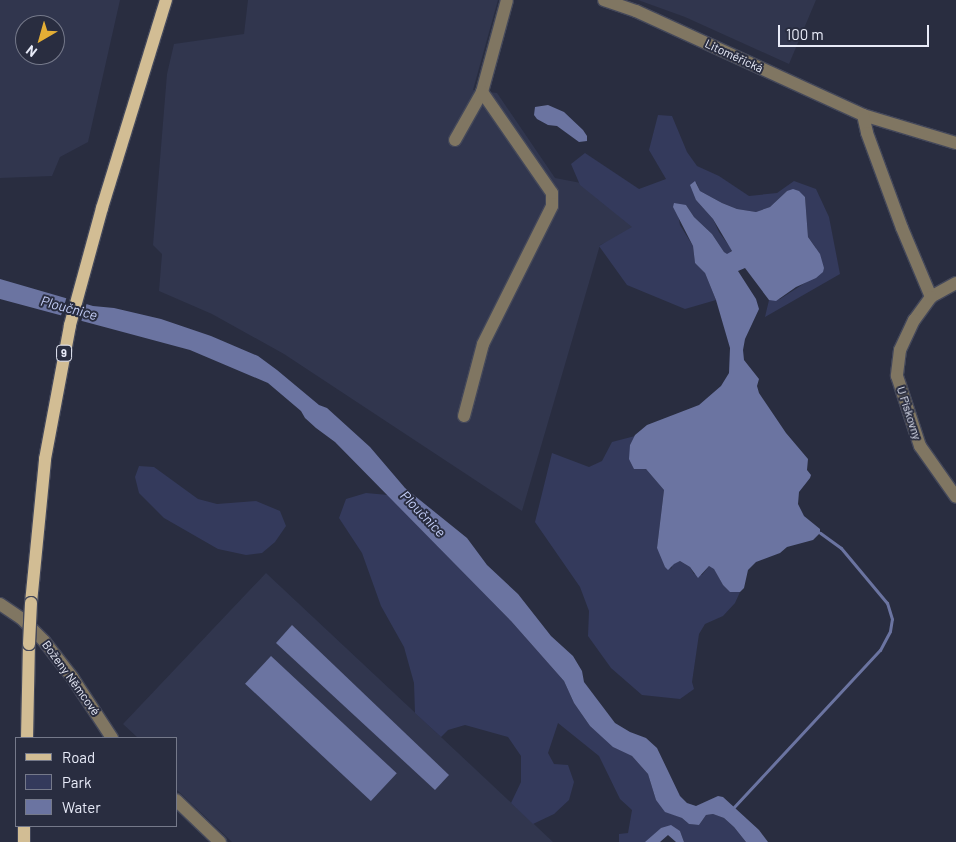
<!DOCTYPE html>
<html>
<head>
<meta charset="utf-8">
<style>
	body { margin:0 }
	#map { position:relative; width:956px; height:842px; overflow:hidden; background:#292d40; font-family:Barlow,sans-serif }
	div>[style] { position:absolute }
	[style*='--x'] { left:calc(var(--x)*1px); top:calc(var(--y)*1px); width:calc(var(--w)*1px); rotate:calc(var(--a)*1deg) }
	.built>* { inset:0; background:#31364e }
	.green>* { inset:0; background:#343a5c }
	.water>* { inset:0; background:#6b74a1; transform-origin:0 0 }
	.pier>* { inset:0; background:#292d40; transform-origin:0 0 }
	.stream>* { height:3px; margin:-1.5px; padding:0 1.5px; transform-origin:1.5px; border-radius:1.5px; background:#6b74a1 }
	.roads { filter:drop-shadow(1px 0 #44485a) drop-shadow(-1px 0 #44485a) drop-shadow(0 1px #44485a) drop-shadow(0 -1px #44485a) }
	.minor>* { height:12px; margin:-6px; padding:0 6px; transform-origin:6px; border-radius:6px; background:#807662 }
	.major>* { height:12px; margin:-6px; padding:0 6px; transform-origin:6px; border-radius:6px; background:#d2bd94 }
	.bridges { filter:drop-shadow(1px 0 #44485a) drop-shadow(-1px 0 #44485a) drop-shadow(0 1px #44485a) drop-shadow(0 -1px #44485a) }
	.major-bridge>* { height:12px; margin:-6px; padding:0 6px; transform-origin:6px; border-radius:6px; background:#d2bd94 }
	span { translate:-50% -50%; white-space:nowrap; text-align:center; line-height:1.15; -webkit-text-stroke:4px #292d40; paint-order:stroke }
	.shield-label span { padding:1px 4px; background:#292d40; border:1px solid; border-radius:4px; -webkit-text-stroke-width:0 }
	.shield-label { font-size:11px; color:#e8ebf8; font-weight:700 }
	.street-label { font-size:12px; color:#e8ebf8 }
	.water-label { font-size:14px; color:#c6d0fa; font-style:italic }
	.legend { position:absolute; left:15px; top:737px; width:162px; height:90px; box-sizing:border-box; background:#292d40; border:1px solid #75798a; margin:0; padding:6px 9px; list-style:none; font-size:15px; color:#e8ebf8 }
	.legend li { display:flex; align-items:center; gap:10px; height:25px }
	.legend b { width:25px; border:1px solid #75798a }
	.north { position:absolute; left:15px; top:15px; width:50px; height:50px; box-sizing:border-box; background:#292d40; border:1px solid #75798a; border-radius:50%; rotate:218deg; font-size:14px; font-weight:700; line-height:20px; text-align:center; color:#e8ebf8 }
	.north::after { content:''; display:block; margin:auto; width:18px; height:22px; background:#e4ae35; clip-path:polygon(50% 0,100% 100%,50% 72%,0 100%) }
	.scale { position:absolute; left:778px; top:25px; width:151px; height:22px; box-sizing:border-box; border:2px solid #e8ebf8; border-top:0; padding-left:6px; font-size:15px; line-height:18px; white-space:nowrap; color:#e8ebf8; -webkit-text-stroke:4px #292d40; paint-order:stroke }
</style>
</head>
<body>
<div id="map">
	<div class="built">
		<i style="clip-path:polygon(evenodd,0 0,120px 0,88px 142px,60px 157px,52px 176px,0 178px,0 0,25px 25px,55px 25px,55px 55px,25px 55px,25px 25px)"></i>
		<i style="clip-path:polygon(248px 0,498px 0,473px 90px,497px 93px,555px 178px,581px 183px,637px 230px,600px 245px,522px 511px,284px 354px,212px 314px,159px 291px,162px 254px,153px 245px,167px 74px,174px 44px,244px 34px)"></i>
		<i style="clip-path:polygon(638px 0,816px 0,789px 64px,685px 17px)"></i>
		<i style="clip-path:polygon(266px 573px,553px 842px,232px 842px,176px 789px,176px 738px,138px 738px,123px 724px)"></i>
	</div>
	<div class="green">
		<i style="clip-path:polygon(658px 115px,672px 116px,687px 152px,697px 166px,719px 176px,749px 196px,777px 193px,794px 181px,816px 189px,829px 217px,840px 274px,765px 317px,769px 300px,780px 299px,811px 279px,816px 248px,808px 237px,805px 197px,787px 191px,770px 207px,756px 212px,737px 209px,722px 203px,700px 191px,696px 182px,696px 200px,713px 219px,719px 232px,732px 250px,727px 255px,724px 252px,712px 234px,694px 217px,686px 205px,678px 214px,680px 225px,693px 246px,695px 263px,705px 273px,716px 300px,685px 309px,627px 285px,599px 246px,632px 227px,580px 185px,571px 164px,585px 153px,639px 189px,666px 179px,649px 150px)"></i>
		<i style="clip-path:polygon(635px 436px,630px 445px,634px 469px,646px 469px,664px 490px,657px 548px,671px 569px,673px 564px,680px 561px,690px 567px,694px 574px,702px 575px,709px 566px,714px 568px,723px 585px,730px 592px,740px 592px,735px 603px,723px 616px,705px 624px,699px 634px,692px 682px,694px 689px,680px 699px,642px 695px,611px 668px,588px 636px,589px 611px,580px 587px,535px 522px,552px 453px,589px 467px,602px 461px,612px 442px)"></i>
		<i style="clip-path:polygon(139px 466px,154px 467px,198px 499px,217px 504px,256px 501px,280px 511px,286px 526px,275px 542px,262px 553px,246px 555px,218px 549px,164px 518px,139px 493px,135px 477px)"></i>
		<i style="clip-path:polygon(366px 493px,388px 495px,511px 621px,564px 681px,574px 703px,590px 726px,616px 748px,632px 756px,648px 774px,656px 800px,665px 811px,682px 818px,689px 824px,699px 825px,706px 815px,713px 814px,724px 818px,734px 827px,746px 842px,684px 842px,680px 831px,661px 828px,646px 842px,619px 842px,619px 834px,628px 833px,632px 810px,620px 799px,599px 756px,558px 723px,548px 753px,554px 764px,568px 765px,574px 782px,569px 800px,554px 814px,533px 824px,511px 803px,521px 782px,521px 756px,508px 737px,465px 725px,448px 730px,441px 737px,415px 713px,414px 683px,404px 647px,381px 606px,362px 553px,339px 518px,346px 499px)"></i>
	</div>
	<div class="water">
		<i style="clip-path:polygon(548px 105px,564px 112px,583px 130px,587px 136px,587px 141px,579px 142px,557px 126px,548px 125px,537px 119px,534px 115px,535px 107px)"></i>
		<i style="clip-path:polygon(695px 181px,700px 191px,722px 203px,737px 209px,756px 212px,770px 207px,787px 191px,793px 189px,799px 191px,805px 197px,808px 237px,820px 254px,824px 268px,823px 272px,816px 278px,796px 287px,776px 301px,769px 300px,745px 268px,738px 271px,756px 299px,759px 309px,745px 339px,743px 350px,744px 360px,759px 379px,757px 386px,759px 393px,786px 433px,808px 459px,807px 470px,811px 475px,810px 478px,799px 492px,798px 504px,804px 516px,820px 529px,820px 533px,813px 540px,787px 547px,780px 553px,756px 562px,748px 570px,744px 588px,740px 592px,730px 592px,723px 585px,714px 569px,709px 566px,698px 578px,690px 567px,680px 561px,674px 564px,668px 570px,665px 567px,657px 548px,664px 490px,646px 469px,634px 469px,629px 459px,630px 445px,635px 435px,647px 425px,699px 405px,721px 386px,729px 373px,730px 348px,716px 300px,705px 273px,695px 263px,693px 246px,673px 207px,674px 203px,686px 205px,694px 217px,712px 234px,724px 252px,727px 254px,732px 251px,713px 219px,696px 200px,690px 185px)"></i>
		<i style="clip-path:polygon(0 279px,93px 306px,114px 308px,161px 319px,211px 336px,258px 356px,277px 370px,319px 405px,327px 408px,370px 447px,405px 488px,467px 538px,487px 565px,518px 594px,551px 636px,573px 656px,582px 671px,584px 682px,615px 723px,630px 732px,646px 738px,657px 748px,680px 796px,687px 803px,696px 806px,718px 796px,723px 797px,759px 830px,768px 842px,746px 842px,734px 827px,724px 818px,713px 814px,706px 815px,699px 825px,689px 824px,682px 818px,665px 812px,656px 800px,648px 774px,632px 756px,613px 747px,590px 726px,574px 703px,564px 681px,511px 621px,335px 442px,316px 428px,305px 418px,301px 411px,268px 383px,190px 350px,0 299px)"></i>
		<i style="clip-path:polygon(292px 625px,449px 775px,435px 790px,276px 643px)"></i>
		<i style="left:271px;top:656px;width:172px;height:38px;rotate:43deg"></i>
		<i style="clip-path:polygon(671px 825px,680px 831px,684px 842px,676px 842px,668px 835px,660px 842px,645px 842px,661px 828px)"></i>
	</div>
	<div class="pier">
		<i style="left:67px;top:296px;width:21px;height:23px;rotate:17deg"></i>
	</div>
	<div class="stream">
		<i style="--x:733;--y:808;--w:216;--a:-47.1"></i>
		<i style="--x:880;--y:650;--w:21;--a:-62"></i>
		<i style="--x:890;--y:631;--w:12;--a:-81"></i>
		<i style="--x:892;--y:619;--w:17;--a:-107"></i>
		<i style="--x:887;--y:603;--w:72;--a:-129.9"></i>
		<i style="--x:841;--y:548;--w:26;--a:-144"></i>
	</div>
	<div class="roads">
		<div class="minor">
			<i style="--x:604;--y:0;--w:34;--a:19"></i>
			<i style="--x:636;--y:11;--w:250;--a:24.6"></i>
			<i style="--x:863;--y:115;--w:97;--a:16.8"></i>
			<i style="--x:863;--y:115;--w:18;--a:77"></i>
			<i style="--x:867;--y:133;--w:101;--a:69.8"></i>
			<i style="--x:902;--y:228;--w:75;--a:67.2"></i>
			<i style="--x:455;--y:140;--w:55;--a:-60.6"></i>
			<i style="--x:482;--y:92;--w:95;--a:-74.8"></i>
			<i style="--x:956;--y:283;--w:29;--a:151"></i>
			<i style="--x:931;--y:297;--w:29;--a:126"></i>
			<i style="--x:914;--y:320;--w:33;--a:115"></i>
			<i style="--x:900;--y:350;--w:26;--a:97"></i>
			<i style="--x:897;--y:376;--w:74;--a:71.8"></i>
			<i style="--x:920;--y:446;--w:62;--a:54.8"></i>
			<i style="--x:464;--y:416;--w:74;--a:-75.2"></i>
			<i style="--x:483;--y:344;--w:154;--a:-63.4"></i>
			<i style="--x:552;--y:206;--w:13;--a:-90"></i>
			<i style="--x:552;--y:193;--w:123;--a:-124.7"></i>
			<i style="--x:0;--y:604;--w:25;--a:34"></i>
			<i style="--x:21;--y:618;--w:33;--a:45"></i>
			<i style="--x:44;--y:641;--w:46;--a:52.1"></i>
			<i style="--x:72;--y:677;--w:73;--a:56.7"></i>
			<i style="--x:176;--y:800;--w:61;--a:43.7"></i>
		</div>
		<div class="major">
			<i style="--x:31;--y:603;--w:145;--a:-84.4"></i>
			<i style="--x:45;--y:459;--w:136;--a:-79.4"></i>
			<i style="--x:70;--y:325;--w:121;--a:-74.7"></i>
			<i style="--x:102;--y:208;--w:218;--a:-72.9"></i>
			<i style="--x:27;--y:738;--w:94;--a:-88.8"></i>
			<i style="--x:24;--y:842;--w:16;--a:-90"></i>
		</div>
	</div>
	<div class="bridges">
		<div class="major-bridge">
			<i style="--x:29;--y:644;--w:41;--a:-87.2"></i>
		</div>
	</div>
	<div class="shield-label">
		<span style="left:64px;top:353px">9</span>
	</div>
	<div class="street-label">
		<span style="left:734px;top:56px;rotate:25deg">Litoměřická</span>
		<span style="left:909px;top:413px;rotate:72deg">U Pískovny</span>
		<span style="left:71px;top:678px;rotate:54deg">Boženy Němcové</span>
	</div>
	<div class="water-label">
		<span style="left:69px;top:308px;rotate:15deg">Ploučnice</span>
		<span style="left:423px;top:514px;rotate:46deg">Ploučnice</span>
	</div>
	<ul class="legend">
	<li><b style="height:6px;background:#d2bd94"></b>Road</li>
	<li><b style="height:14px;background:#343a5c"></b>Park</li>
	<li><b style="height:14px;background:#6b74a1"></b>Water</li>
	</ul>
	<div class="north">N</div>
	<div class="scale">100 m</div>
</div>
</body>
</html>
